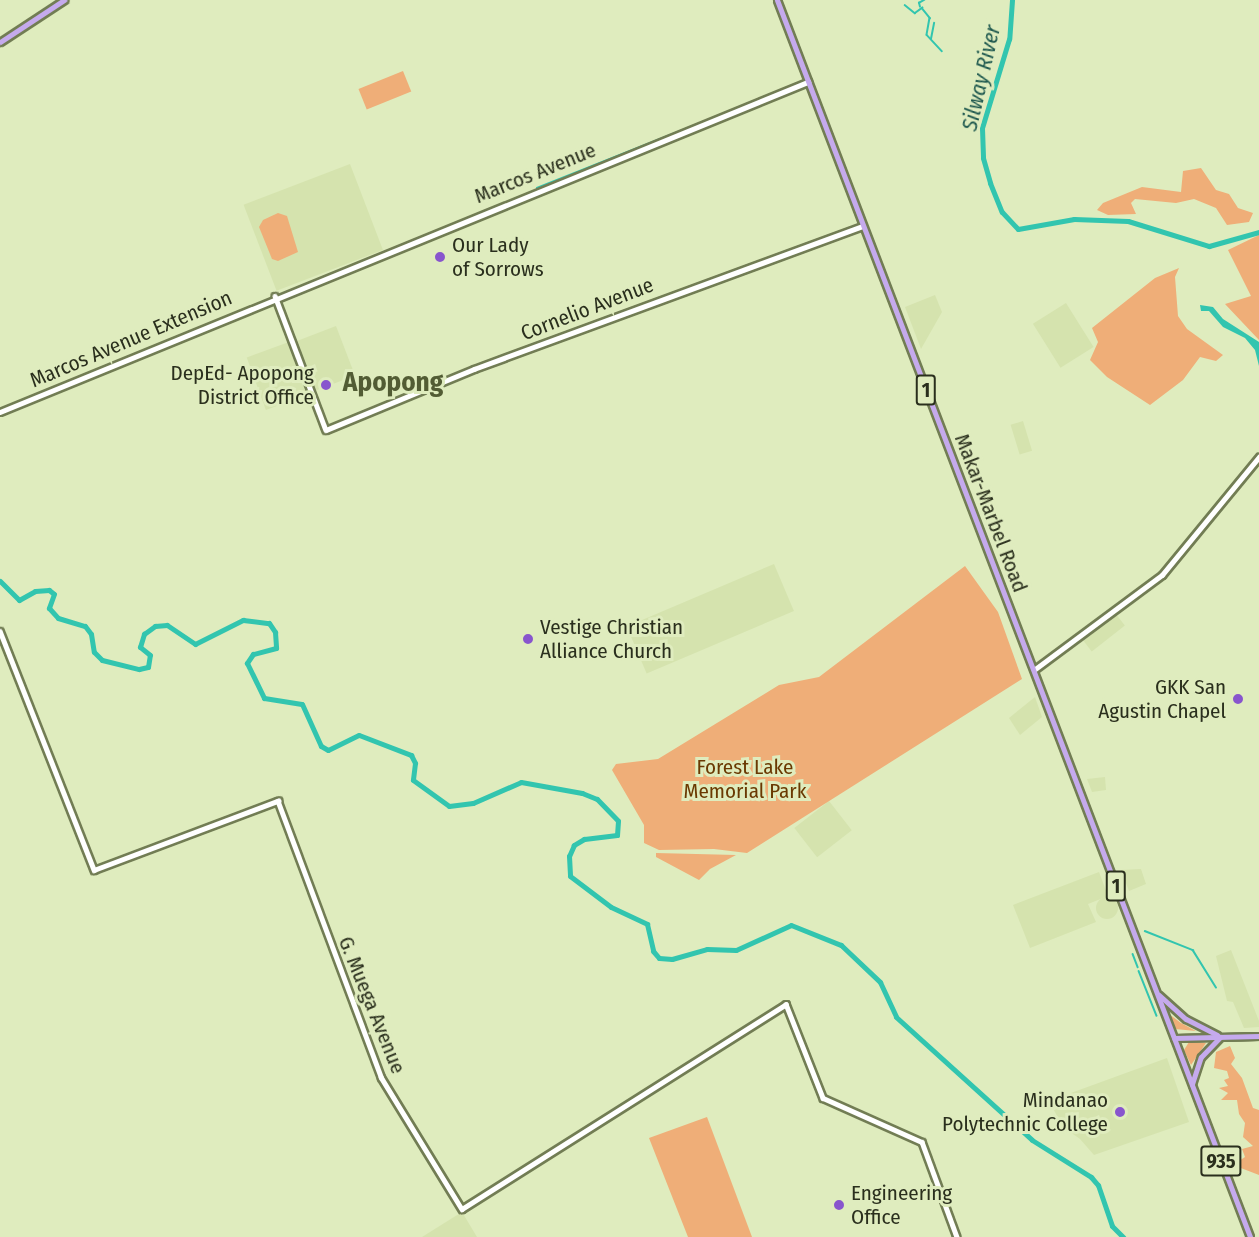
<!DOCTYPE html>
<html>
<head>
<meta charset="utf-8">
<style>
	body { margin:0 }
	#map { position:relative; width:1259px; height:1237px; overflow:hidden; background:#dfecbe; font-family:"Fira Sans Condensed",sans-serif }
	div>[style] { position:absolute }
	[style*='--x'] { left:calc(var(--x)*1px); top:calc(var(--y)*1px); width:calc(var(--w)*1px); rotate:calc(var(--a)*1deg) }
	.built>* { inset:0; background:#d5e3ae; transform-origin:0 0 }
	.round { border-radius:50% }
	.green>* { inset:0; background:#efae78; transform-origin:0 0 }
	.water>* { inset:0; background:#32c5af }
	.stream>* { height:1.5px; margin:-0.75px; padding:0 0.75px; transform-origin:0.75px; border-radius:0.75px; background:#32c5af }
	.river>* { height:5px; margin:-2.5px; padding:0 2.5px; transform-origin:2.5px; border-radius:2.5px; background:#32c5af }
	.roads { filter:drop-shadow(2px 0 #727d54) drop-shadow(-2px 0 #727d54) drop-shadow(0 2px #727d54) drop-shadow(0 -2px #727d54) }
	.secondary>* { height:4.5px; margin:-2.25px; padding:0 2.25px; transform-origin:2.25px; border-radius:2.25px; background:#fff }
	.primary>* { height:5px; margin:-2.5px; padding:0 2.5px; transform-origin:2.5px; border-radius:2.5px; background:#c5aaed }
	.dots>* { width:16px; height:16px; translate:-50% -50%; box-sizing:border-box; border:3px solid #dfecbe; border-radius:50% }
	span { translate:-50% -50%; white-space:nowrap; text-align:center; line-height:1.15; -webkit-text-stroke:6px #dfecbe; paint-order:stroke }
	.shield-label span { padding:2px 4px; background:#dfecbe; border:2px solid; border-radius:4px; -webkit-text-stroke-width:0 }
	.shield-label { font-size:20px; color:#2a2f1d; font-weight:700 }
	.street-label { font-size:21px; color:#2a2f1d }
	.poi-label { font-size:21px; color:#2a2f1d }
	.left { translate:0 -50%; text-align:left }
	.right { translate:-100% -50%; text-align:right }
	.park-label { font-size:21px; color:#6a3902 }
	.water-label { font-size:22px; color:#1e584e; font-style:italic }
	.district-label { font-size:27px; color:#525c34; font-weight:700 }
</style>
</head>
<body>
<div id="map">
	<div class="built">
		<i style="left:350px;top:164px;width:92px;height:114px;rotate:69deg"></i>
		<i style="clip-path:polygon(935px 295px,942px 312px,921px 349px,905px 307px)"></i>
		<i style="left:1066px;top:303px;width:52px;height:39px;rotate:58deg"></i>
		<i style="left:336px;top:326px;width:53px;height:46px;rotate:69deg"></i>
		<i style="left:289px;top:342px;width:56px;height:45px;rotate:70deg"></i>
		<i style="left:1023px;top:421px;width:31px;height:13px;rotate:73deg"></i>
		<i style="left:774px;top:564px;width:51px;height:160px;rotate:67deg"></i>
		<i style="left:1115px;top:613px;width:16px;height:42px;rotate:52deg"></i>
		<i style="clip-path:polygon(1035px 697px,1042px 717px,1020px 735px,1009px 718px)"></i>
		<i style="clip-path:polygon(1105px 777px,1106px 790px,1092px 792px,1087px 779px)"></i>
		<i style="left:829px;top:801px;width:37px;height:44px;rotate:52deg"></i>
		<i style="clip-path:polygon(1141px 869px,1146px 884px,1129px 891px,1121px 870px)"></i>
		<i style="clip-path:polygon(1099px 872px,1108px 896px,1088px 904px,1096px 922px,1030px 948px,1013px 905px)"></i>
		<i class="round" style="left:1096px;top:897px;width:22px;height:22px"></i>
		<i style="clip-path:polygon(1231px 950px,1259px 1021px,1259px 1027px,1244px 1028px,1233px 1002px,1227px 1001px,1216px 956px)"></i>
		<i style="clip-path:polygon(1167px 1058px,1189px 1122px,1094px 1155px,1080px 1139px,1063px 1127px,1049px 1101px)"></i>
		<i style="clip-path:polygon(462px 1212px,477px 1237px,422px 1237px)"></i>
	</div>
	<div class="green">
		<i style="left:403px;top:71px;width:22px;height:48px;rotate:68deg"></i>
		<i style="clip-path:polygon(1201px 168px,1216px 190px,1229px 194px,1238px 208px,1253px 213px,1249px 222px,1227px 225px,1216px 208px,1194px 199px,1176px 203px,1135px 199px,1131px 203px,1136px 214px,1108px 215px,1097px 210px,1103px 203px,1142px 187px,1181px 192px,1183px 171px)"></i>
		<i style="clip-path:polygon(278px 213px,287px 216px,298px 252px,278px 261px,272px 259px,259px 227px,263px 220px)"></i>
		<i style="clip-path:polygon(1259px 235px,1259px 340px,1225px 304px,1251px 296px,1228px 250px)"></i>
		<i style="clip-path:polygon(1179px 268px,1175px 277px,1178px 316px,1187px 329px,1223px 355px,1216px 361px,1200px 357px,1183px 380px,1150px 405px,1107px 377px,1090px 360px,1098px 342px,1092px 328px,1155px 278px)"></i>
		<i style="clip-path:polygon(965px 566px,998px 612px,1022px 679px,747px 853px,714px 849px,659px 850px,644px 843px,644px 825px,612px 770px,616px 764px,658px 759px,779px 685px,819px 677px)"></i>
		<i style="clip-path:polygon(656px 853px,736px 855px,710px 869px,699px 880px,656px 857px)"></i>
		<i style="clip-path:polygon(1169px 1014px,1181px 1023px,1196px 1031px,1175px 1029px)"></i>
		<i style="clip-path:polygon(1189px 1042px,1206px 1043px,1191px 1065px,1184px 1050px)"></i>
		<i style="clip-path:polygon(1230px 1046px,1235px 1058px,1231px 1064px,1242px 1078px,1253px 1108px,1259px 1110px,1259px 1175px,1233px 1165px,1245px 1157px,1242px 1149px,1253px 1146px,1243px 1137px,1245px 1123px,1239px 1114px,1237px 1100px,1221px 1100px,1228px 1093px,1219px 1088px,1228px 1086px,1224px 1080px,1229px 1078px,1227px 1071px,1214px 1068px,1216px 1052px)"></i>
		<i style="clip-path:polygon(707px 1117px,752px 1237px,688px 1237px,649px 1138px)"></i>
	</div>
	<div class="water">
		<i style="clip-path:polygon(1200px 305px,1213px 307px,1223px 319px,1259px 342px,1259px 366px,1255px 350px,1245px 338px,1223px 327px,1209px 311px,1201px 311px)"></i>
	</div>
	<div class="stream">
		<i style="--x:905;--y:5;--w:13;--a:39"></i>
		<i style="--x:915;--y:13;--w:9;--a:-36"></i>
		<i style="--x:922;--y:8;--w:13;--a:51"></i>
		<i style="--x:930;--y:18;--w:17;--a:100"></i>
		<i style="--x:927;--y:35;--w:22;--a:47"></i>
		<i style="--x:920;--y:7;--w:4;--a:-104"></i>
		<i style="--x:919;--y:3;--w:6;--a:-31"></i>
		<i style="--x:931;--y:39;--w:16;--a:-79"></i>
		<i style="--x:537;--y:188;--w:276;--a:-21.7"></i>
		<i style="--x:1145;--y:931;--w:52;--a:21.6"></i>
		<i style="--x:1193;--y:950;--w:44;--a:58.1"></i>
		<i style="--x:1133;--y:954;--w:14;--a:69"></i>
		<i style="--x:1139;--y:971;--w:48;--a:68.2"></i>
	</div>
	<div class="river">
		<i style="--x:1012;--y:0;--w:39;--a:94"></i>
		<i style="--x:1009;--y:39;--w:93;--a:106.9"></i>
		<i style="--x:982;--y:128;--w:30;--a:88"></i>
		<i style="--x:983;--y:158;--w:26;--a:74"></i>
		<i style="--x:990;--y:183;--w:31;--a:68"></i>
		<i style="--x:1002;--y:212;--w:23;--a:47"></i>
		<i style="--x:1018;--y:229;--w:57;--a:-10.1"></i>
		<i style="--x:1074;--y:219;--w:54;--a:2.1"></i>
		<i style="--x:1128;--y:221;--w:85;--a:17.2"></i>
		<i style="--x:1209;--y:246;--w:52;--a:-15.6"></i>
		<i style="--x:0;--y:581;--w:27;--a:45"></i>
		<i style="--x:19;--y:600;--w:18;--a:-29"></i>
		<i style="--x:35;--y:591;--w:14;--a:-4"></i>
		<i style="--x:49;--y:590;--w:6;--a:39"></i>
		<i style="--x:54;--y:594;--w:15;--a:110"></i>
		<i style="--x:49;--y:608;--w:13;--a:48"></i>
		<i style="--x:58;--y:618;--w:28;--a:17"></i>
		<i style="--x:85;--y:626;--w:10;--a:53"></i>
		<i style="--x:91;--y:634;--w:18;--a:81"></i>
		<i style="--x:94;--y:652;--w:11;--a:45"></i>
		<i style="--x:102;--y:660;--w:38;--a:14"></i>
		<i style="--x:139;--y:669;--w:9;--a:-13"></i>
		<i style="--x:148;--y:667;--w:12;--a:-81"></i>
		<i style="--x:150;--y:655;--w:13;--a:-141"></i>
		<i style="--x:140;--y:647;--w:14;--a:-73"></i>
		<i style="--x:144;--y:634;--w:14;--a:-36"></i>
		<i style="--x:155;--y:626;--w:12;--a:-5"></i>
		<i style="--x:167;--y:625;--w:34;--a:34"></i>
		<i style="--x:195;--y:644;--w:54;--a:-26.6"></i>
		<i style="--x:243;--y:620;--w:26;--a:7"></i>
		<i style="--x:269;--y:623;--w:11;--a:56"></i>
		<i style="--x:275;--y:632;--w:16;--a:86"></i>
		<i style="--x:276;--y:648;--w:24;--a:165"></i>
		<i style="--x:253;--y:654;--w:11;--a:124"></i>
		<i style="--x:247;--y:663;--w:39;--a:64"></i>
		<i style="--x:264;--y:698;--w:38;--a:9"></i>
		<i style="--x:302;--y:704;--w:46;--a:65.7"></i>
		<i style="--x:321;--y:746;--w:8;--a:30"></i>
		<i style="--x:328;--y:750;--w:34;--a:-26"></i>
		<i style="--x:359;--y:735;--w:56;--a:21"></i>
		<i style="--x:411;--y:755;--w:9;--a:63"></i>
		<i style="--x:415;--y:763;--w:17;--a:97"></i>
		<i style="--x:413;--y:780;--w:44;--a:35.8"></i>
		<i style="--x:449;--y:806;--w:24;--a:-7"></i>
		<i style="--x:473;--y:803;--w:52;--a:-23.6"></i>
		<i style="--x:521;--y:782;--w:62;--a:10.2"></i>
		<i style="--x:582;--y:793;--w:16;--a:22"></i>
		<i style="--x:597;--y:799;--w:30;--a:46"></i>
		<i style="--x:618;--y:821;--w:14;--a:94"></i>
		<i style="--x:617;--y:835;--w:33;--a:173"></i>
		<i style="--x:584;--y:839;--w:12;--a:149"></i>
		<i style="--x:574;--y:845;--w:12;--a:114"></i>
		<i style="--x:569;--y:856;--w:20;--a:87"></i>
		<i style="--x:570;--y:876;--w:51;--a:37.1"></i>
		<i style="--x:611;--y:907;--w:40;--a:25"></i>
		<i style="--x:647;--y:924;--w:28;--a:77"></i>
		<i style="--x:653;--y:951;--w:9;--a:49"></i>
		<i style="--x:659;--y:958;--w:13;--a:4"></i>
		<i style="--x:672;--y:959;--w:36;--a:-16"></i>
		<i style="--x:707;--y:949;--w:29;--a:2"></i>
		<i style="--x:736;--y:950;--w:60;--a:-24.4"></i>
		<i style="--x:791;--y:925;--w:54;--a:21.8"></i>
		<i style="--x:841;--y:945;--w:54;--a:43.5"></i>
		<i style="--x:880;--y:982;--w:38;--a:65"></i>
		<i style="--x:896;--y:1017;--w:183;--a:42.1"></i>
		<i style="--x:1032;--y:1140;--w:70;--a:32.1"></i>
		<i style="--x:1091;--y:1177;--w:11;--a:49"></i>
		<i style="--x:1098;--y:1185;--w:43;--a:71.1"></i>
		<i style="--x:1112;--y:1226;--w:16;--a:45"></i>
	</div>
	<div class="roads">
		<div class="secondary">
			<i style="--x:275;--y:296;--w:143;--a:69.2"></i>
			<i style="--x:326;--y:430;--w:160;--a:-22.4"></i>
			<i style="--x:474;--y:369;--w:414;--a:-20.2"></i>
			<i style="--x:0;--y:412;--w:873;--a:-22.22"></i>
			<i style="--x:0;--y:631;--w:257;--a:68.5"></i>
			<i style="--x:94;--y:870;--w:197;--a:-20.6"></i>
			<i style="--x:278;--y:801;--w:295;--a:69.5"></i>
			<i style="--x:381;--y:1077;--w:155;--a:58.5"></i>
			<i style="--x:462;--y:1209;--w:383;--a:-32.3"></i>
			<i style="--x:786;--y:1004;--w:101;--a:68.5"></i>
			<i style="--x:823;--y:1098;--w:108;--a:24"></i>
			<i style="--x:922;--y:1142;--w:101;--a:69.8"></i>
			<i style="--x:1034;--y:670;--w:159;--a:-36.6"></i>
			<i style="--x:1162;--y:575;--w:153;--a:-50.6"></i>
		</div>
		<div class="primary">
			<i style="--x:777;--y:0;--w:1324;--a:69.07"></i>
			<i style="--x:0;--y:42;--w:77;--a:-33.3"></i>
			<i style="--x:1159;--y:995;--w:36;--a:42"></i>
			<i style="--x:1186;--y:1019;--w:35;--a:27"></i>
			<i style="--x:1174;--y:1038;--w:85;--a:-1.3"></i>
			<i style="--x:1192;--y:1084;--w:28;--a:-72"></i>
			<i style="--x:1201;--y:1057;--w:28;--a:-46"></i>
		</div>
	</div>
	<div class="dots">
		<i style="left:440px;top:257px;background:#8855cd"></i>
		<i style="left:326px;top:385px;background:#8855cd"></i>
		<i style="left:528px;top:639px;background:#8855cd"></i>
		<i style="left:1238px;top:699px;background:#8855cd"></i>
		<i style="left:1120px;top:1112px;background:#8855cd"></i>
		<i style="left:839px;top:1205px;background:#8855cd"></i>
	</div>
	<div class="shield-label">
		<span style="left:926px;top:390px">1</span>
		<span style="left:1116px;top:886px">1</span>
		<span style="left:1221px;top:1161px">935</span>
	</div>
	<div class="street-label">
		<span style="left:535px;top:173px;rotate:-22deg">Marcos Avenue</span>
		<span style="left:587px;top:309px;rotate:-21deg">Cornelio Avenue</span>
		<span style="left:131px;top:339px;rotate:-23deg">Marcos Avenue Extension</span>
		<span style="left:991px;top:513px;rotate:69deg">Makar-Marbel Road</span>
		<span style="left:372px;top:1005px;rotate:68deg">G. Muega Avenue</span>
	</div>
	<div class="poi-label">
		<span class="left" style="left:452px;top:257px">Our Lady<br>of Sorrows</span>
		<span class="right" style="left:314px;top:385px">DepEd- Apopong<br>District Office</span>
		<span class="left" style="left:540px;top:639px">Vestige Christian<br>Alliance Church</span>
		<span class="right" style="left:1226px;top:699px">GKK San<br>Agustin Chapel</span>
		<span class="right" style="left:1108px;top:1112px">Mindanao<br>Polytechnic College</span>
		<span class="left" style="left:851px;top:1205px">Engineering<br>Office</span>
	</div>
	<div class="park-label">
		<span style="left:745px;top:779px">Forest Lake<br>Memorial Park</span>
	</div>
	<div class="water-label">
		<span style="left:981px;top:78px;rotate:-77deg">Silway River</span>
	</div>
	<div class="district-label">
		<span style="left:393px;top:383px">Apopong</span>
	</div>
</div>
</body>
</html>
